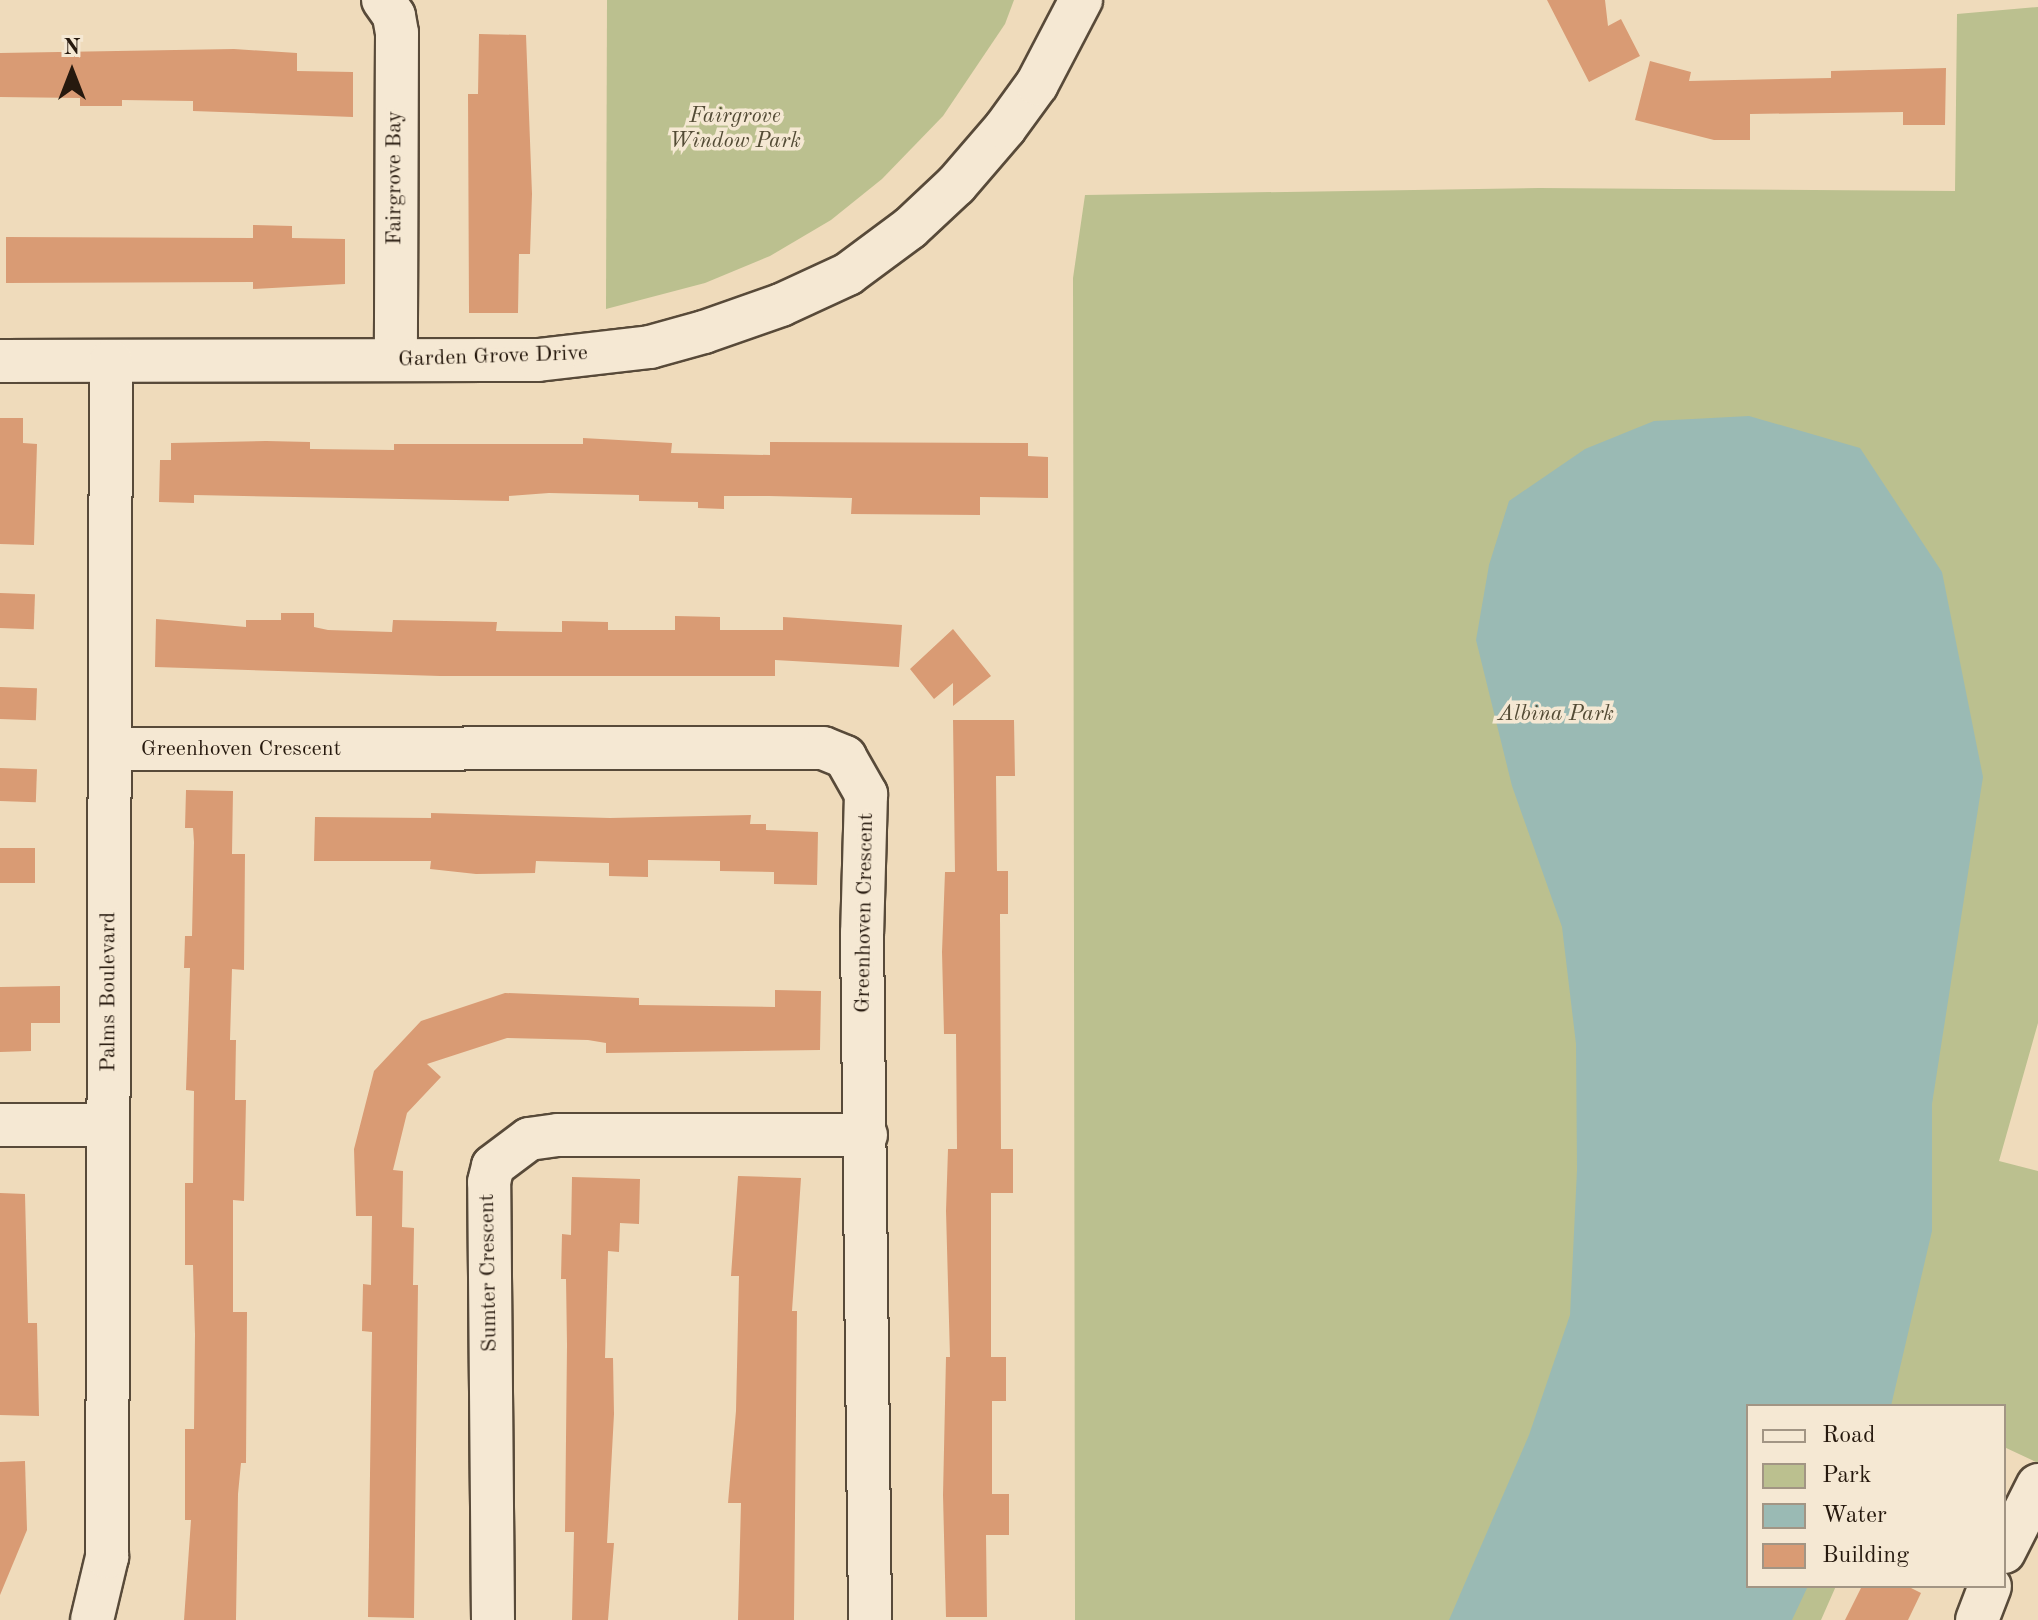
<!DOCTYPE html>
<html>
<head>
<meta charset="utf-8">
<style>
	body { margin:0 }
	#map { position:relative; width:2038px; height:1620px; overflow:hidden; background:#efdbbb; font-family:"Old Standard TT",serif }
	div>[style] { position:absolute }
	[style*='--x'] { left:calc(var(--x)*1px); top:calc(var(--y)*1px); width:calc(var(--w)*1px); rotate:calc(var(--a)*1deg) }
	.green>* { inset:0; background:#bbc08f }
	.water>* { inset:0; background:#9abab4 }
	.building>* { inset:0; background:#d99b74; transform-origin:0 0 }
	.roads { filter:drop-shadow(2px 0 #584a39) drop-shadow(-2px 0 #584a39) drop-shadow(0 2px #584a39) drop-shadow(0 -2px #584a39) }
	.minor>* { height:42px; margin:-21px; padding:0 21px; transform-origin:21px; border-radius:21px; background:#f5e8d3 }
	span { translate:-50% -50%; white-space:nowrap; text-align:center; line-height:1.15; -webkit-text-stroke:7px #f5e8d3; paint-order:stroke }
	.park-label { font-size:22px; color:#534b35; font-style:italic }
	.street-label { font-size:22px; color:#26190e }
	.legend { position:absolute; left:1746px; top:1404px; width:260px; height:184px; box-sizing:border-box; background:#f5e8d3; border:2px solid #a29584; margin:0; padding:10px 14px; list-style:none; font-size:24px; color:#26190e }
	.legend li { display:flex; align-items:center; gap:16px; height:40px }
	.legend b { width:40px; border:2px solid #a29584 }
	.north { position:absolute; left:32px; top:32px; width:80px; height:80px; -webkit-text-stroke:6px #f5e8d3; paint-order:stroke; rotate:0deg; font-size:22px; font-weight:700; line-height:32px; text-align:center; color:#26190e }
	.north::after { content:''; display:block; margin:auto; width:28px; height:36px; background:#26190e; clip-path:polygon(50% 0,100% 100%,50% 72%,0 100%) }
</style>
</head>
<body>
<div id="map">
	<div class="green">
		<i style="clip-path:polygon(607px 0,1014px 0,1005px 24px,943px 116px,882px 179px,831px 220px,770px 256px,705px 283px,606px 309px)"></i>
		<i style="clip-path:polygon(2038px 7px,2038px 1023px,1999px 1161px,2038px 1171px,2038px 1463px,2004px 1447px,2004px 1406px,1748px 1406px,1748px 1586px,1836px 1586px,1821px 1620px,1075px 1620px,1073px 278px,1085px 195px,1539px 188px,1955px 191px,1957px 14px)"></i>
	</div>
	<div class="water">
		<i style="clip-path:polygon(1749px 416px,1860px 448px,1942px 572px,1983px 777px,1932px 1104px,1932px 1231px,1891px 1406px,1748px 1406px,1748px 1586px,1808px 1586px,1792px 1620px,1449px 1620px,1529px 1435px,1570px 1315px,1577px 1170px,1576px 1044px,1562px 927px,1512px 786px,1476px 640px,1489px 565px,1509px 501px,1585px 449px,1654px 421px)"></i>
	</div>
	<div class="building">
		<i style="clip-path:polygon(1547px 0,1605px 0,1608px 26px,1621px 19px,1640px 56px,1589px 82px)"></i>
		<i style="clip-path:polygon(479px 34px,526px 35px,532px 194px,530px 254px,519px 254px,518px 313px,469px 313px,468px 94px,478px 94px)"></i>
		<i style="clip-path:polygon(234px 49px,297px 53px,297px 71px,353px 72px,353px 117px,193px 111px,193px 101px,122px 100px,122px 106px,80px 106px,80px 98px,0 97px,0 53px)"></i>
		<i style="clip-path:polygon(1650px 61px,1691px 72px,1689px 81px,1831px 78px,1831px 71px,1946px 68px,1945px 125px,1903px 125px,1903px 112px,1750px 114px,1750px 140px,1714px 140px,1635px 120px)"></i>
		<i style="clip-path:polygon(253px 225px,292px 226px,292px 238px,345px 239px,345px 284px,253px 289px,253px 282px,6px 283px,6px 237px,253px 238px)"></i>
		<i style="clip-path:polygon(0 418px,23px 418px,23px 443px,37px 444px,34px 545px,0 544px)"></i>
		<i style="clip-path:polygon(583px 438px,672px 443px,671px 453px,770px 455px,770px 442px,1028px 443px,1028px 456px,1048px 457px,1048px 498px,980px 497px,980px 515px,851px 514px,852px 498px,769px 496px,724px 496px,724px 509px,698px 508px,698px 502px,639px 501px,639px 495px,549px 493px,509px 496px,509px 501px,194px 495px,194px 503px,159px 502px,160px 460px,171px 460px,171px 443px,266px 441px,310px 442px,310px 449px,394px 450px,394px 444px,583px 444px)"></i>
		<i style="left:0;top:593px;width:35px;height:35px;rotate:2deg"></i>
		<i style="clip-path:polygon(281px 613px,314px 613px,314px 627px,328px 630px,392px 632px,393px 620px,497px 622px,496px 631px,562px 632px,562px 621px,608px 622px,608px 630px,675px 630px,675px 616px,720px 617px,720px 630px,783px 630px,783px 617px,902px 625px,899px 667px,775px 660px,775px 676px,440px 676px,155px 667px,156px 619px,246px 627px,246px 620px,281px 620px)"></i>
		<i style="clip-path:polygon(953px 629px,991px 676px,953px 706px,953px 683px,934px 699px,910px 669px)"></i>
		<i style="left:0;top:687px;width:37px;height:32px;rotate:2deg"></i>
		<i style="clip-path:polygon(953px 720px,1014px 720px,1015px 776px,996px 776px,997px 871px,1008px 871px,1008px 914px,1000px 914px,1001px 1149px,1013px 1149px,1013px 1193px,991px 1193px,991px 1357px,1006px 1357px,1006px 1401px,992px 1401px,992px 1494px,1009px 1494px,1009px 1535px,986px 1535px,987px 1617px,946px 1617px,943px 1495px,946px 1357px,950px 1357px,946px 1211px,948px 1149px,957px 1149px,956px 1034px,944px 1034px,942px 952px,945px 872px,955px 872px)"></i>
		<i style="left:0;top:768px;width:37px;height:33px;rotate:2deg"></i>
		<i style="clip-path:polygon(186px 790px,233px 791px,232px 854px,245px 854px,244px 970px,232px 969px,230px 1040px,236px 1040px,235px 1100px,246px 1100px,244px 1201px,233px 1200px,233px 1312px,247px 1312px,246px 1463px,241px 1463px,238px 1494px,236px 1620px,184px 1620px,191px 1520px,185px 1520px,185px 1429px,194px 1429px,195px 1334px,193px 1265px,185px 1265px,185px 1183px,193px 1183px,194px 1091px,186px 1090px,190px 968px,184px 968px,185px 936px,192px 936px,194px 842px,193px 828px,185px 828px)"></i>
		<i style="clip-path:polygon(431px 813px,610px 818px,751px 815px,750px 824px,766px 824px,766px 830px,818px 832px,817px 885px,774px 884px,774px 872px,720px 871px,720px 861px,648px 860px,648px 877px,609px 876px,609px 863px,536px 861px,535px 873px,476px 874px,430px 869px,431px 861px,314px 861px,315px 817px,431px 818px)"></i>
		<i style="left:0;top:848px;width:35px;height:35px"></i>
		<i style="clip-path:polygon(60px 986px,60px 1023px,31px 1023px,31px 1051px,0 1052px,0 987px)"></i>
		<i style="clip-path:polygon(775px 990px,821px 991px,820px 1050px,606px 1053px,606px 1043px,588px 1040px,507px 1038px,427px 1064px,441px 1077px,407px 1113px,393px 1170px,403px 1171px,402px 1227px,414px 1228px,413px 1285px,418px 1285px,414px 1618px,368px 1617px,372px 1332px,362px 1331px,363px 1284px,371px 1285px,372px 1216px,356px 1216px,354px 1149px,374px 1071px,421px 1021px,505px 993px,639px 998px,639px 1005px,775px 1007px)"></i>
		<i style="clip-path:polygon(738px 1176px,801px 1178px,792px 1311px,797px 1311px,794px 1620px,738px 1620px,741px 1503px,728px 1503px,736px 1411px,739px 1276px,731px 1276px)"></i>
		<i style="clip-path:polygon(572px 1177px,640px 1179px,639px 1224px,620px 1223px,619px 1252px,608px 1251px,605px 1358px,613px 1358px,614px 1414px,607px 1543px,614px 1543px,608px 1620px,572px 1620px,574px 1532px,565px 1532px,567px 1345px,566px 1279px,561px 1279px,562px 1234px,571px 1235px)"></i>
		<i style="clip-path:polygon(0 1193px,25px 1194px,28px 1323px,37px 1323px,39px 1416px,0 1415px)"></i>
		<i style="clip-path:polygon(25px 1461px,27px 1530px,0 1595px,0 1462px)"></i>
		<i style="clip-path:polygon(1862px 1586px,1907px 1586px,1921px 1593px,1908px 1620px,1845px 1620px)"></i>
	</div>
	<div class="roads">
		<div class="minor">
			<i style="--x:383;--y:0;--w:19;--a:55"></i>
			<i style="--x:394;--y:16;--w:17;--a:80"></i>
			<i style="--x:397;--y:33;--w:327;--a:90.2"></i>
			<i style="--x:0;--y:361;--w:538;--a:-0.11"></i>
			<i style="--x:538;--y:360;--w:113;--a:-6.6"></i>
			<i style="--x:650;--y:347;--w:56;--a:-15.5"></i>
			<i style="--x:704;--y:332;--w:82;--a:-19.3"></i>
			<i style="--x:781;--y:305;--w:74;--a:-24.8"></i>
			<i style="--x:848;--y:274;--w:77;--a:-36.6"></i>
			<i style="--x:910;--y:228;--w:63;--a:-43.1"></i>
			<i style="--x:956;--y:185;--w:75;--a:-49.3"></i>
			<i style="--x:1005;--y:128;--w:54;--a:-54"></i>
			<i style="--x:1037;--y:84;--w:95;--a:-62.4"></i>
			<i style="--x:110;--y:749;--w:713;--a:-0.08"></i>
			<i style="--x:823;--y:748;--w:24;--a:22"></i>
			<i style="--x:845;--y:757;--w:43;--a:60.4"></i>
			<i style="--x:866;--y:794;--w:139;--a:91.6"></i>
			<i style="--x:862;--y:933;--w:687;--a:89.33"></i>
			<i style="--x:0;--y:1125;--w:108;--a:0"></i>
			<i style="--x:2004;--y:1552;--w:75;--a:-63.1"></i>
			<i style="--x:92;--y:1620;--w:65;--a:-76.6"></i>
			<i style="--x:107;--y:1557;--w:1196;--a:-89.81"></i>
			<i style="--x:493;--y:1620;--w:438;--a:-90.5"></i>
			<i style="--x:489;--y:1182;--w:16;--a:-76"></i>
			<i style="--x:493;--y:1166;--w:45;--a:-36.9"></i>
			<i style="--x:529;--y:1139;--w:29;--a:-8"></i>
			<i style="--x:558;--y:1135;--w:308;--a:0"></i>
			<i style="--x:1977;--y:1620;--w:36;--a:-69"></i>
		</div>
	</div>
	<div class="park-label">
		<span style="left:735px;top:129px">Fairgrove<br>Window Park</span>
		<span style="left:1556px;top:715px">Albina Park</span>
	</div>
	<div class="street-label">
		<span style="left:395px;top:178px;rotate:-90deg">Fairgrove Bay</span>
		<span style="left:493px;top:357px;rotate:-2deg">Garden Grove Drive</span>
		<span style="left:241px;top:750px">Greenhoven Crescent</span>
		<span style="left:865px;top:913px;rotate:-89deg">Greenhoven Crescent</span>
		<span style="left:109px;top:992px;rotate:-90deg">Palms Boulevard</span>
		<span style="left:489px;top:1273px;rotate:-91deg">Sumter Crescent</span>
	</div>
	<ul class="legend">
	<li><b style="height:10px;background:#f5e8d3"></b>Road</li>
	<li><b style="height:22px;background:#bbc08f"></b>Park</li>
	<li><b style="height:22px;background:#9abab4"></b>Water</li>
	<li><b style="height:22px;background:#d99b74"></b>Building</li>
	</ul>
	<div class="north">N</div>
</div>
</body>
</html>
